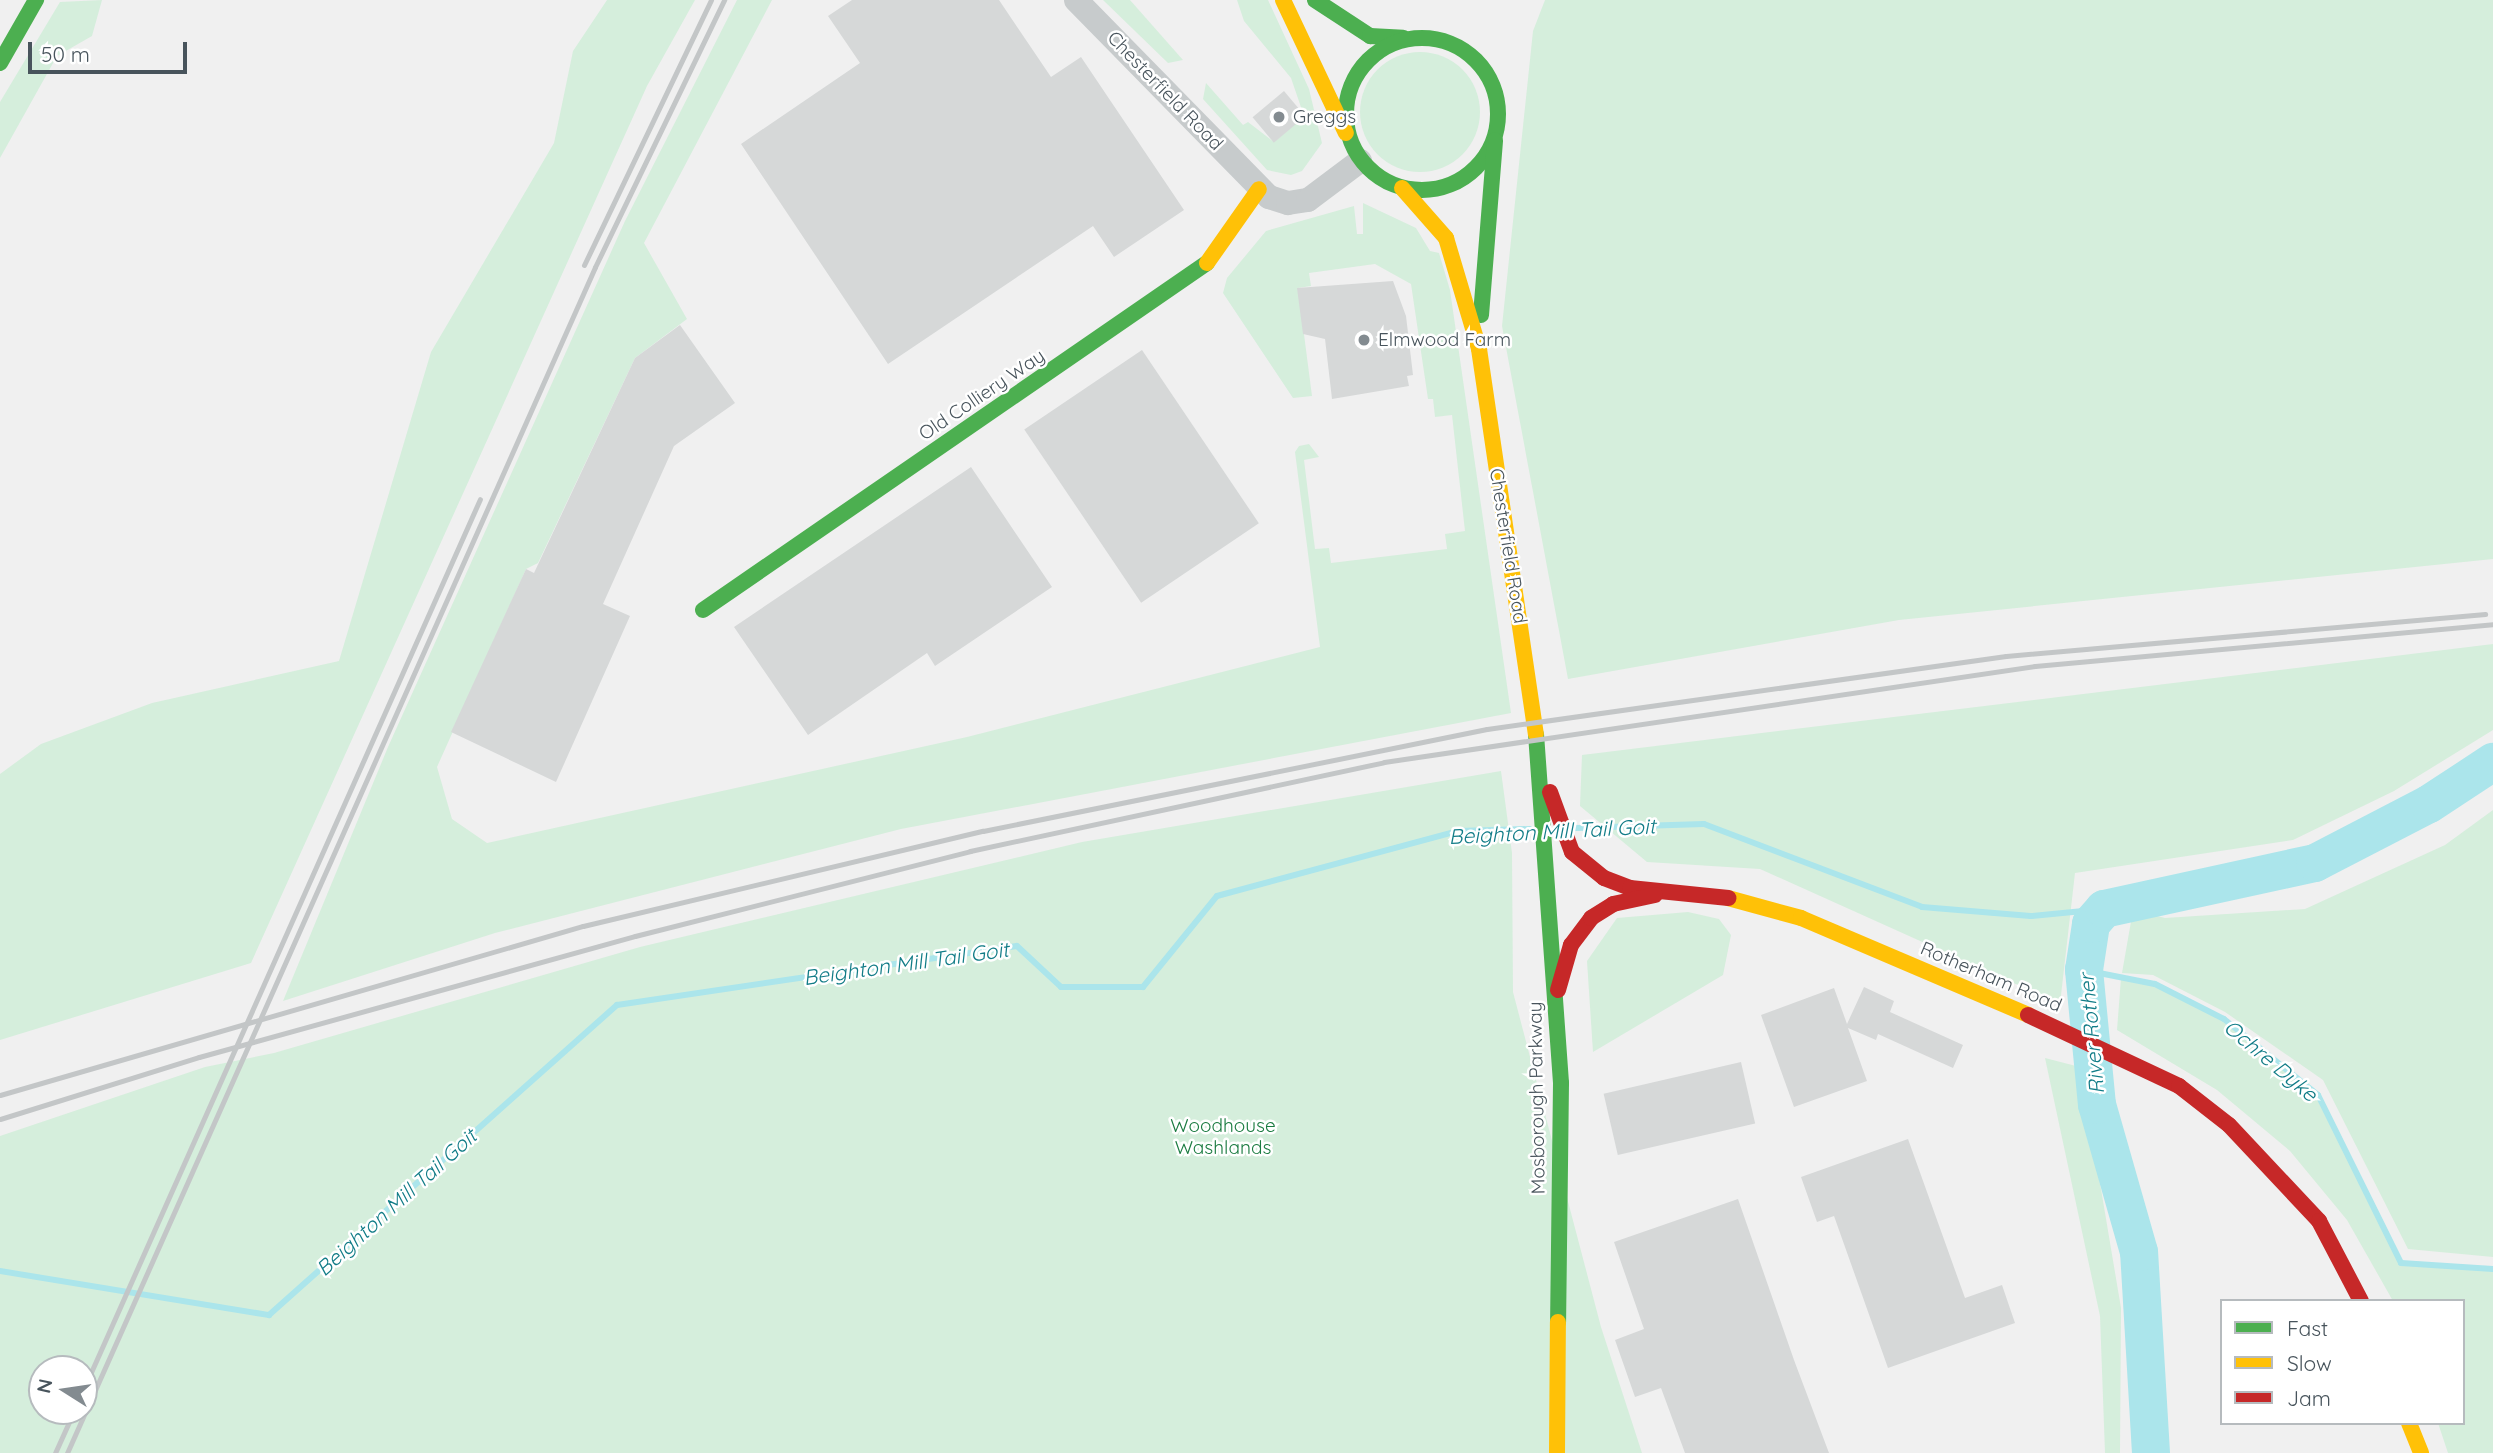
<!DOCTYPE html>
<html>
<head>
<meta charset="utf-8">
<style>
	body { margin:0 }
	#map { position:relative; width:2493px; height:1453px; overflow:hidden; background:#f0f0f0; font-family:Quicksand,sans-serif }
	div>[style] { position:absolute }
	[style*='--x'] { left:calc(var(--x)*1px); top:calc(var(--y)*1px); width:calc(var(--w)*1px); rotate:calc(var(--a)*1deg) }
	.green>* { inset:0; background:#d5eedc }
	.round { border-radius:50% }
	.stream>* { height:6px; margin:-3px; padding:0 3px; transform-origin:3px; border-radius:3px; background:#abe5eb }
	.river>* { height:38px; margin:-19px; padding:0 19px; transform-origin:19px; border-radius:19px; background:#abe5eb }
	.building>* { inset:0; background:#d6d8d8; transform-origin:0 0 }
	.street>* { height:24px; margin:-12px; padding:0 12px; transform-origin:12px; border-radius:12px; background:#c7cbcc }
	.fast>* { height:16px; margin:-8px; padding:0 8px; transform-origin:8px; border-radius:8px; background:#4caf50 }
	.fast>.ring { margin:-8px; padding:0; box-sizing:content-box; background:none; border:16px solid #4caf50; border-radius:50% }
	.slow>* { height:16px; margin:-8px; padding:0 8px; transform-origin:8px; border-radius:8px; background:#ffc107 }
	.jam>* { height:16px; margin:-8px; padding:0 8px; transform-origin:8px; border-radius:8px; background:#c62828 }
	.rail>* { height:5px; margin:-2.5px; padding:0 2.5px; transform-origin:2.5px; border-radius:2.5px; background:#c3c6c7 }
	.dots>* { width:19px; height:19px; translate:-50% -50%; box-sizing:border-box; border:4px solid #fff; border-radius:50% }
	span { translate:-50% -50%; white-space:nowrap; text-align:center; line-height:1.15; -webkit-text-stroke:5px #fff; paint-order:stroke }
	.street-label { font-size:19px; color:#48545c }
	.poi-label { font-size:19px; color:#48545c }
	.left { translate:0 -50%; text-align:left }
	.park-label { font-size:19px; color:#1a7b40 }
	.water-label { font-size:21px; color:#117c87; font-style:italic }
	.legend { position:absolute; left:2220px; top:1299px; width:245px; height:126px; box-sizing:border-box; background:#fff; border:2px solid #b6bbbe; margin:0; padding:9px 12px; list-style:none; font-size:21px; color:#48545c }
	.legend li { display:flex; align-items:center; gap:14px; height:35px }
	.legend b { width:35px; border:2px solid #b6bbbe }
	.north { position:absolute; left:28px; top:1355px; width:70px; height:70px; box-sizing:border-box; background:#fff; border:2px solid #b6bbbe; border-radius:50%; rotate:282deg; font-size:19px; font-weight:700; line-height:28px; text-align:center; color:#48545c }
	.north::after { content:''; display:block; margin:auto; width:24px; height:32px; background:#838b90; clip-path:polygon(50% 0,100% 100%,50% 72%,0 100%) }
	.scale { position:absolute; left:28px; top:42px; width:159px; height:32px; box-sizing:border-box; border:4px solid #48545c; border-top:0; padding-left:9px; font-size:21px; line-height:24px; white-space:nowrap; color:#48545c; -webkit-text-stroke:5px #fff; paint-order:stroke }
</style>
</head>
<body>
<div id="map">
	<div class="green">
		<i style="clip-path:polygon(102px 0,92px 36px,57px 56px,0 158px,0 102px,60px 2px)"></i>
		<i style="clip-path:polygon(607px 0,695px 0,647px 86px,251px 963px,0 1040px,0 774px,41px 744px,152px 703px,339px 661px,431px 352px,554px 143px,573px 51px)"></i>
		<i style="clip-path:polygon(737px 0,772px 0,644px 243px,687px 319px,635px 358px,538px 563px,526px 569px,437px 767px,452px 819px,487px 843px,967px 737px,1320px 647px,1295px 452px,1299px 446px,1309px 444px,1319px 457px,1304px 460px,1315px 549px,1329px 548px,1331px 563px,1447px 549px,1445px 534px,1465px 531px,1452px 415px,1435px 417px,1433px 399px,1428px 399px,1411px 284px,1375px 264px,1309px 273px,1311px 286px,1298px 288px,1312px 396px,1293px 398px,1223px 293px,1227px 278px,1266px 231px,1354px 206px,1357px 234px,1363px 234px,1363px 203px,1416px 228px,1430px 251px,1439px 253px,1450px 290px,1511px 713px,901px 829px,495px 933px,283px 1001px,388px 747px,625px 221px)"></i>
		<i style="clip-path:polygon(1103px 0,1130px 0,1183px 60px,1168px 63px)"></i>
		<i style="clip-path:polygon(1237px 0,1268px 0,1309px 89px,1322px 143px,1302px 171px,1291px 175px,1267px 170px,1203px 99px,1206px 83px,1243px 125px,1248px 122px,1274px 142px,1304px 116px,1291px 78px,1244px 21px)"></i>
		<i style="clip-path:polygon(1545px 0,2493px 0,2493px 559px,1899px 620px,1568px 679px,1502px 326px,1533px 31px)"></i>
		<i class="round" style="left:1360px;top:52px;width:120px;height:120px"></i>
		<i style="clip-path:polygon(2493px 644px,2493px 730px,2394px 791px,2293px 840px,2075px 873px,2060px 1004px,1760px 869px,1647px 862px,1580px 806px,1582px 755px)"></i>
		<i style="clip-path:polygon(evenodd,1501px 771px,1512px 853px,1513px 992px,1601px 1327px,1642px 1453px,0 1453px,0 1136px,205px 1067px,274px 1053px,640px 947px,1082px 842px,1501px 771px,42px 1369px,84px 1369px,84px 1411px,42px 1411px,42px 1369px)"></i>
		<i style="clip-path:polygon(2493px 810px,2493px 1257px,2408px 1249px,2323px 1080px,2225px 1012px,2153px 975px,2122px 973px,2133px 910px,2165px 918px,2305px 909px,2445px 845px)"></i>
		<i style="clip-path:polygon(1688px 912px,1719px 919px,1731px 935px,1723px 975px,1593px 1052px,1587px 961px,1617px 918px)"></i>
		<i style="clip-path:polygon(2121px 978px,2155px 984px,2224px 1019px,2318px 1095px,2401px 1263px,2493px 1269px,2493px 1453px,2448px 1453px,2438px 1423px,2463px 1423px,2463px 1301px,2393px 1301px,2347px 1220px,2290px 1151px,2217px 1090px,2117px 1030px)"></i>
		<i style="clip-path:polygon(2045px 1058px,2076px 1066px,2101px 1189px,2121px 1308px,2120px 1453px,2105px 1453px,2100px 1316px)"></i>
	</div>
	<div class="stream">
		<i style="--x:1576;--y:828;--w:128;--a:-1.8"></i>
		<i style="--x:1704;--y:824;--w:233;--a:20.8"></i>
		<i style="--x:1922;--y:907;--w:109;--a:4.7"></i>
		<i style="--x:2031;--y:916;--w:73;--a:-5.5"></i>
		<i style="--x:2084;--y:970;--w:72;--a:11.2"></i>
		<i style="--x:2155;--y:984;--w:77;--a:26.9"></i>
		<i style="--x:2224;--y:1019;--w:121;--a:39"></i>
		<i style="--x:2318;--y:1095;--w:187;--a:63.7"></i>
		<i style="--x:2401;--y:1263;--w:92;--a:3.7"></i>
		<i style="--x:0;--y:1271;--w:273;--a:9.3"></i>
		<i style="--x:269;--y:1315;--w:466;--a:-41.7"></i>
		<i style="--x:617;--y:1005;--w:404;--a:-8.4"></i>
		<i style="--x:1017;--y:946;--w:60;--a:43"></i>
		<i style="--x:1061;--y:987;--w:82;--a:0"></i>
		<i style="--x:1143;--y:987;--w:117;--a:-50.9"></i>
		<i style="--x:1217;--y:896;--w:250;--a:-15.1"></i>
		<i style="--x:1458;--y:831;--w:72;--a:-1.6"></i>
	</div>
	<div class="river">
		<i style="--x:2151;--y:1453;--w:201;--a:-93.4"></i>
		<i style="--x:2139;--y:1252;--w:153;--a:-105.9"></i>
		<i style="--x:2097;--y:1105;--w:136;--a:-95.5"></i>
		<i style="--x:2084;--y:970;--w:47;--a:-81.3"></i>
		<i style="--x:2091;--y:924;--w:20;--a:-49"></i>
		<i style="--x:2104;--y:909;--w:216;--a:-12.3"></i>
		<i style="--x:2315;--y:863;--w:128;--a:-27.4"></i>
		<i style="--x:2429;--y:804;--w:77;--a:-33.3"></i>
	</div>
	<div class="building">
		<i style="clip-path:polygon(852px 0,999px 0,1051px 77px,1081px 57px,1184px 210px,1114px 257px,1093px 226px,888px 364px,741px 144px,860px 63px,828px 16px)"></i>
		<i style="left:1284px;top:91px;width:33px;height:41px;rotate:50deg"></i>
		<i style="clip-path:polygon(1393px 281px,1406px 316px,1413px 375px,1407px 376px,1409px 386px,1332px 399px,1325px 339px,1303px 334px,1297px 288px)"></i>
		<i style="clip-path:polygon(680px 325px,735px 403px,674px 446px,603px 604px,630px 616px,556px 782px,451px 732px,526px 569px,534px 573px,635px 358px)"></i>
		<i style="left:1142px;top:350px;width:209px;height:142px;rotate:56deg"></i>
		<i style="clip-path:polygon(971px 467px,1052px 587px,935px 666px,927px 653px,808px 735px,734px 627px)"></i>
		<i style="clip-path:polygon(1864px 987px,1894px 1001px,1890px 1012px,1963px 1045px,1953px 1068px,1878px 1034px,1876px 1040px,1848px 1028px,1867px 1081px,1794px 1107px,1761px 1015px,1834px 988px,1847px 1024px)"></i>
		<i style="left:1741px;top:1062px;width:63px;height:141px;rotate:77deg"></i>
		<i style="clip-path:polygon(1908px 1139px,1965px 1298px,2002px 1285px,2015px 1323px,1888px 1368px,1834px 1216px,1817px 1222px,1801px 1177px)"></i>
		<i style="clip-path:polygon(1738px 1199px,1794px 1360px,1829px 1453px,1685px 1453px,1661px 1388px,1635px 1397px,1615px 1340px,1644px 1329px,1614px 1242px)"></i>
	</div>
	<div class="street">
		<i style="--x:1076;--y:0;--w:276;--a:45.6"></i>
		<i style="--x:1269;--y:197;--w:20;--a:18"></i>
		<i style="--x:1288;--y:203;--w:20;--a:-9"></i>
		<i style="--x:1308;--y:200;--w:65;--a:-36.9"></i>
	</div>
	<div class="fast">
		<i style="--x:1315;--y:0;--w:66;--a:33.2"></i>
		<i style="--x:1370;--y:36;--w:33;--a:3"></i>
		<i class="ring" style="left:1346px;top:38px;width:136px;height:136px"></i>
		<i style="--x:0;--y:63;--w:73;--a:-60.3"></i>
		<i style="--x:1481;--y:315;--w:175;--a:-85.4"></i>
		<i style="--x:703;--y:610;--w:612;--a:-34.55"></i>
		<i style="--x:1536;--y:734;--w:350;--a:85.9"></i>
		<i style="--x:1561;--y:1083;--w:239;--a:90.7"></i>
	</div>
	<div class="slow">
		<i style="--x:1283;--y:0;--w:147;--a:64.7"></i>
		<i style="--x:1402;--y:188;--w:67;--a:48.7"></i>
		<i style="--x:1446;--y:238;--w:116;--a:73.4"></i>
		<i style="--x:1479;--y:349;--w:389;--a:81.6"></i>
		<i style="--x:1207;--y:263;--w:90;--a:-54.9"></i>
		<i style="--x:1728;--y:898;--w:76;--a:15.3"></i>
		<i style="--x:1801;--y:918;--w:247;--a:23.1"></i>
		<i style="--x:2409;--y:1423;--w:32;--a:68"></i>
		<i style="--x:1557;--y:1453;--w:131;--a:-89.6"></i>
	</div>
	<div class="jam">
		<i style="--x:1550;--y:792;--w:64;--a:69.9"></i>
		<i style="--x:1572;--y:852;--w:41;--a:39.1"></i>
		<i style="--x:1604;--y:878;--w:28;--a:21"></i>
		<i style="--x:1630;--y:888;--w:99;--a:5.8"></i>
		<i style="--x:1558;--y:990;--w:47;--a:-73.9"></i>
		<i style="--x:1571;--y:945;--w:34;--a:-53"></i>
		<i style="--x:1591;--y:918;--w:26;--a:-32"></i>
		<i style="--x:1613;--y:904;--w:43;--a:-12.1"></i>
		<i style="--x:2028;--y:1015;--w:167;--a:25.2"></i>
		<i style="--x:2179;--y:1086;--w:63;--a:38"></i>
		<i style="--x:2229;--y:1125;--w:132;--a:46.8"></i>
		<i style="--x:2319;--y:1221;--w:90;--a:62.3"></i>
	</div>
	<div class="rail">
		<i style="--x:584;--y:265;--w:294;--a:-64.4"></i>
		<i style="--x:0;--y:1095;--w:607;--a:-16.17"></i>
		<i style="--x:583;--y:926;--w:411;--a:-13.4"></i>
		<i style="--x:983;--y:831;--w:514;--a:-11.44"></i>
		<i style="--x:1487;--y:729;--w:524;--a:-8.01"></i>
		<i style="--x:2006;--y:656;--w:481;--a:-5"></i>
		<i style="--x:0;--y:1119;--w:208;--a:-17.3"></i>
		<i style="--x:199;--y:1057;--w:452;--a:-15.5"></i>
		<i style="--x:635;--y:936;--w:346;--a:-14.2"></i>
		<i style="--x:970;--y:851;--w:423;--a:-12.1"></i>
		<i style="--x:1384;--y:762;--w:658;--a:-8.39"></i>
		<i style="--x:2035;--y:666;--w:460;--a:-5.2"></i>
		<i style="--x:84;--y:1388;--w:973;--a:-65.99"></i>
		<i style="--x:55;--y:1453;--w:46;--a:-65.7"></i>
		<i style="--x:67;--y:1453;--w:1298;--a:-66"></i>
		<i style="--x:595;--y:267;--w:297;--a:-64.2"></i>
	</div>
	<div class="dots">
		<i style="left:1279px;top:117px;background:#838b90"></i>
		<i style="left:1364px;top:340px;background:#838b90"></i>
	</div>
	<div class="street-label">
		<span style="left:1165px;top:91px;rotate:46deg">Chesterfield Road</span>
		<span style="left:982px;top:395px;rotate:-34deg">Old Colliery Way</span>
		<span style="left:1508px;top:546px;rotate:81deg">Chesterfield Road</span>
		<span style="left:1991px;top:977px;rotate:23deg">Rotherham Road</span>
		<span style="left:1537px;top:1098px;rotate:-91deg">Mosborough Parkway</span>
	</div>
	<div class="poi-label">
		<span class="left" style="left:1293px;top:117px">Greggs</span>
		<span class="left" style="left:1378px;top:340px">Elmwood Farm</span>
	</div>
	<div class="park-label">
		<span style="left:1223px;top:1137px">Woodhouse<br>Washlands</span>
	</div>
	<div class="water-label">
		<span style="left:1552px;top:831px;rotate:-3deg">Beighton Mill Tail Goit</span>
		<span style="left:906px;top:963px;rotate:-8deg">Beighton Mill Tail Goit</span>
		<span style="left:2091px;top:1034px;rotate:-95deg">River Rother</span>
		<span style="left:2271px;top:1060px;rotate:40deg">Ochre Dyke</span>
		<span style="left:396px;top:1202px;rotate:-42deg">Beighton Mill Tail Goit</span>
	</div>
	<ul class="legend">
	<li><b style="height:9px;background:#4caf50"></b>Fast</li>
	<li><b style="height:9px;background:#ffc107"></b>Slow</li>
	<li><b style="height:9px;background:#c62828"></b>Jam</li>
	</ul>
	<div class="north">N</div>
	<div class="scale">50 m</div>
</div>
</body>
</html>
